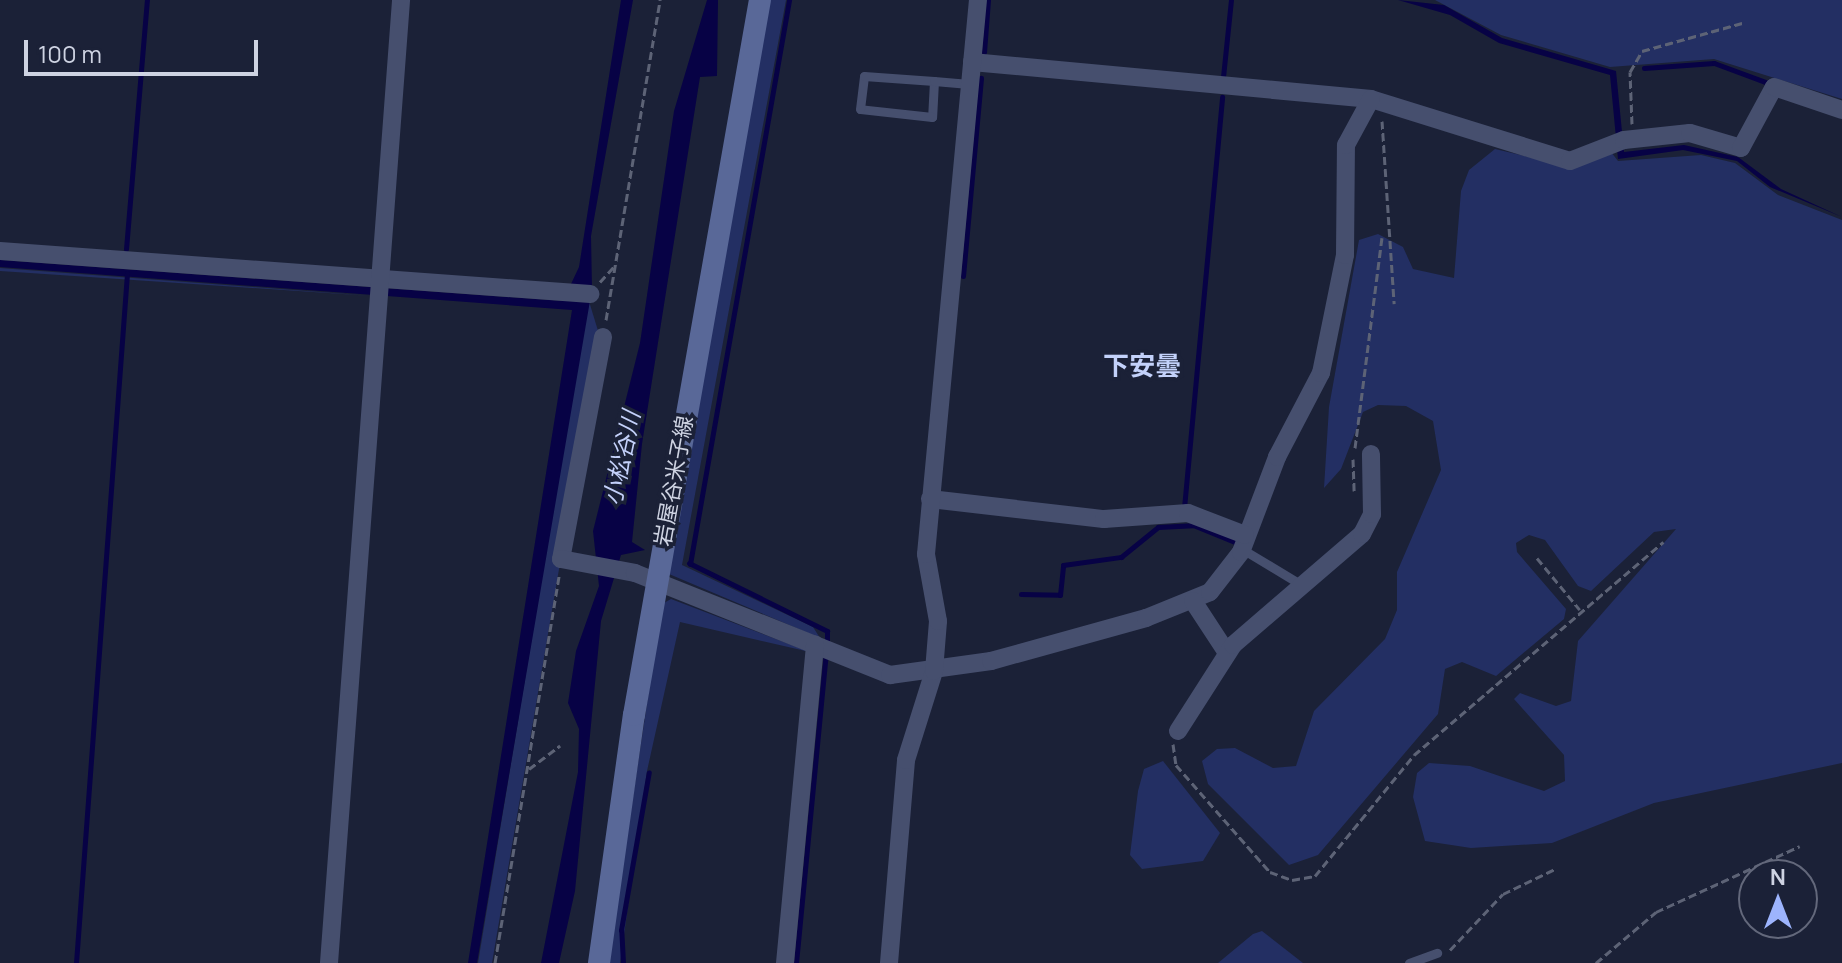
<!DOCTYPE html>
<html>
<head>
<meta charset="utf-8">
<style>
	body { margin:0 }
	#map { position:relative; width:1842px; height:963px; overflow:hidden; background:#1b2137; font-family:Manrope,"Noto Sans JP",sans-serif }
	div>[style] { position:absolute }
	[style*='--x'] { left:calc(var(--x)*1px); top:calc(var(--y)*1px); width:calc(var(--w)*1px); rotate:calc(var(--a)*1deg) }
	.green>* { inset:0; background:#232f63 }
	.water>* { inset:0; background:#070245 }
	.stream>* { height:5px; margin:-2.5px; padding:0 2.5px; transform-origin:2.5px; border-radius:2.5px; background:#070245 }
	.path>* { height:3px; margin-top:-1.5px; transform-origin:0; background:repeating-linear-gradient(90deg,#5d6376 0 8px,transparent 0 12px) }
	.service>* { height:9px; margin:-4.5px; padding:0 4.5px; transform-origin:4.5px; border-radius:4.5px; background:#464f6e }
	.minor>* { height:18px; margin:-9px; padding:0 9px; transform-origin:9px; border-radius:9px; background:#464f6e }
	.secondary>* { height:22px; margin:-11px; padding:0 11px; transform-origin:11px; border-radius:11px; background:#596898 }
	span { translate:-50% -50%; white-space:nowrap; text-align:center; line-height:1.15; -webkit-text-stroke:7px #1b2137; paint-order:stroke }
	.street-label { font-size:22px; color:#ced3e2 }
	.water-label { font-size:24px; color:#c4d1fa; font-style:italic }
	.quarter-label { font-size:26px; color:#c3d1fa; font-weight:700 }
	.north { position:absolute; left:1738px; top:859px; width:80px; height:80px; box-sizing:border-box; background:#1b2137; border:2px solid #63687b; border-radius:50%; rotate:0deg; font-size:22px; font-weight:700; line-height:32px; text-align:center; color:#ced3e2 }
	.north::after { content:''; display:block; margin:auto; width:28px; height:36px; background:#9db4fd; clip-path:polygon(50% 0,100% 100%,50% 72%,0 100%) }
	.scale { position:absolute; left:24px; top:40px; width:234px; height:36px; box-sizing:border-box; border:4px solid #ced3e2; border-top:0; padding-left:10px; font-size:24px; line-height:28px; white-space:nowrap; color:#ced3e2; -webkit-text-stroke:6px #1b2137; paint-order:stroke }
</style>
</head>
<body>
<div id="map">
	<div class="green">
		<i style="clip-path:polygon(768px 0,786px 0,682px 565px,813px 627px,820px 638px,669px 574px)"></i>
		<i style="clip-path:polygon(1435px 0,1842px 0,1842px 99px,1714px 59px,1610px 67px,1501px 35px)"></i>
		<i style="clip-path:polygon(1495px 149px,1563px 165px,1611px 152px,1618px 161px,1701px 155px,1735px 163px,1778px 195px,1842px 220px,1842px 763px,1654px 803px,1552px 843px,1471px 848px,1425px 841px,1413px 797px,1417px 773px,1429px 763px,1470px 766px,1544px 791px,1565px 781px,1564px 755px,1514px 699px,1520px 693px,1556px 706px,1571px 701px,1578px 641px,1676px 529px,1654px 532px,1591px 591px,1578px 586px,1545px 540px,1529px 535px,1516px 543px,1517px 552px,1566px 609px,1564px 619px,1496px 676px,1462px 662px,1445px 669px,1438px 714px,1318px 855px,1289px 865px,1208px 784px,1202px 761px,1217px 749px,1235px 748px,1273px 768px,1296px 766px,1314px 711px,1385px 639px,1397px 610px,1397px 572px,1441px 470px,1433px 421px,1406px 406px,1378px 405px,1363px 412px,1341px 469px,1324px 488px,1329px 407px,1359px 240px,1378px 234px,1403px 247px,1413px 269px,1454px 278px,1461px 191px,1469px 170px)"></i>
		<i style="clip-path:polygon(0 268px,372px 296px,0 271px)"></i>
		<i style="clip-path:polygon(588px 298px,599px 334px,492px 963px,478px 963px)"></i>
		<i style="clip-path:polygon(671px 599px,810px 652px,680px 622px,647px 771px,620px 963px,608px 963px,662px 604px)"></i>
		<i style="clip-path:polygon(1163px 761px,1220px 833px,1203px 861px,1142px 869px,1130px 855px,1138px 791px,1144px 769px)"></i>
		<i style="clip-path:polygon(1262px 931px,1303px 963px,1218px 963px,1253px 934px)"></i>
	</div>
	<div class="water">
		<i style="clip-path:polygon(621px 0,633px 0,591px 236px,592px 289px,477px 963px,468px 963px,572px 310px,0 267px,0 260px,563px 301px,579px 267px)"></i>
		<i style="clip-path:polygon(707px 0,718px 0,717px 76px,700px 77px,642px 444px,632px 542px,645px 550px,621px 555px,601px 621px,575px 891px,559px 963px,541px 963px,578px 772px,579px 729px,568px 703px,576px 651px,599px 586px,593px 531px,640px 343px,674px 111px)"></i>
		<i style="clip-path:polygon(1398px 0,1444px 5px,1502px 38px,1616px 71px,1624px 152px,1684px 145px,1738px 157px,1781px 189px,1842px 217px,1770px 187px,1737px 161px,1683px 150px,1618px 159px,1610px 75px,1499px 43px,1450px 15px)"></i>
	</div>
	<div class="stream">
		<i style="--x:984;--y:52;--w:52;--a:-85.6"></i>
		<i style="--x:1644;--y:68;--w:70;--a:-4.1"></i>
		<i style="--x:1714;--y:63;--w:58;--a:20.3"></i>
		<i style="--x:1223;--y:77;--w:77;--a:-84.1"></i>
		<i style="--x:126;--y:249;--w:250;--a:-85.2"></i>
		<i style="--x:963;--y:276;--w:199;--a:-84.8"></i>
		<i style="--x:1184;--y:508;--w:413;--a:-84.7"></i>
		<i style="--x:689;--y:563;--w:154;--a:26.2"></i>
		<i style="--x:827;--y:631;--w:13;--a:90"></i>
		<i style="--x:690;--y:564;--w:573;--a:-80.04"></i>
		<i style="--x:1021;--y:594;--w:39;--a:1"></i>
		<i style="--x:1060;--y:595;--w:30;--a:-84"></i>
		<i style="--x:1063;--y:565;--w:59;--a:-7.9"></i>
		<i style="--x:1121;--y:557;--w:48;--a:-39"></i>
		<i style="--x:1158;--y:527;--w:35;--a:-3"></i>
		<i style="--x:1193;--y:525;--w:45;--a:22"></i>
		<i style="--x:76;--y:963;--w:692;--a:-85.77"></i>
		<i style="--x:623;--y:963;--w:33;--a:-93"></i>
		<i style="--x:621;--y:930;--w:160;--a:-80"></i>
		<i style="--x:796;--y:963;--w:311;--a:-84.5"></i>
	</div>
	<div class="path">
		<i style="--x:1382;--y:121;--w:183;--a:86.2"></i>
		<i style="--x:1632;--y:124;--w:52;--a:-92.2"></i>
		<i style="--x:1630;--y:72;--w:24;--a:-60"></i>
		<i style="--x:1642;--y:51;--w:104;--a:-15.6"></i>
		<i style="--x:600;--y:282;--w:24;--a:-48"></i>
		<i style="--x:606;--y:320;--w:325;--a:-80.4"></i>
		<i style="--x:1355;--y:448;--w:212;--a:-82.7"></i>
		<i style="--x:1353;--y:459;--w:32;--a:88"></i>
		<i style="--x:1537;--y:558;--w:67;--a:50.4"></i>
		<i style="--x:1173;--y:744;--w:21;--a:82"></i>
		<i style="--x:1176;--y:765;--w:142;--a:48.7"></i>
		<i style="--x:1270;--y:872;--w:23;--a:20"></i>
		<i style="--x:1292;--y:880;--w:23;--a:-10"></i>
		<i style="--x:1315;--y:876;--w:156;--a:-50.7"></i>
		<i style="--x:1414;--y:755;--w:328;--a:-40.5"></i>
		<i style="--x:529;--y:769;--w:39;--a:-37"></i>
		<i style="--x:1450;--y:950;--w:77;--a:-46.6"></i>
		<i style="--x:1503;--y:894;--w:58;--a:-25.7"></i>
		<i style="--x:495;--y:963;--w:393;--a:-80.6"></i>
		<i style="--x:1596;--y:963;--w:79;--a:-40.4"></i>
		<i style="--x:1656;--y:912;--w:158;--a:-24.6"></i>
	</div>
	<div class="service">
		<i style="--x:934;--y:81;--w:36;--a:93"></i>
		<i style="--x:932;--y:117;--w:72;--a:-173.7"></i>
		<i style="--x:860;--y:109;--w:33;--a:-83"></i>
		<i style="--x:864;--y:76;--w:70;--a:4.1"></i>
		<i style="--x:934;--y:81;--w:35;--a:5"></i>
		<i style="--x:1242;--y:549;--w:68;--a:31.1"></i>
		<i style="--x:1409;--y:963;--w:30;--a:-20"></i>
	</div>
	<div class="minor">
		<i style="--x:972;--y:62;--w:401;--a:5.3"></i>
		<i style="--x:1371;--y:99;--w:208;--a:17.3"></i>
		<i style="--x:1570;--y:161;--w:58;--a:-21.3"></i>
		<i style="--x:1624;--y:140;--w:66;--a:-6.1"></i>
		<i style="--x:1690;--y:133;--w:53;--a:16.4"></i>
		<i style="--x:1741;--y:148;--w:69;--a:-61.6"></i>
		<i style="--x:1774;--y:87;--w:72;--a:18.7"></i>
		<i style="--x:0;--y:251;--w:592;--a:4.17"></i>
		<i style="--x:603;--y:337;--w:226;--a:100.7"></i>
		<i style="--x:561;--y:559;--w:75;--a:10.7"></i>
		<i style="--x:635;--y:573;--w:275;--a:21.8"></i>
		<i style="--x:890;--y:675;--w:102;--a:-7.9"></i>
		<i style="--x:991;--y:661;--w:161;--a:-15.5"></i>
		<i style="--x:1146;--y:618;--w:69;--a:-22.1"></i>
		<i style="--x:1210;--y:592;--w:51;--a:-52.2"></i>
		<i style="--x:1241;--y:552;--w:102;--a:-69.2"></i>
		<i style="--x:1277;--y:457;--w:95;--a:-62.4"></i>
		<i style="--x:1321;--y:373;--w:120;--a:-78.5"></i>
		<i style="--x:1345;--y:255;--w:110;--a:-89.5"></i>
		<i style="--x:1346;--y:145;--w:52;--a:-61.5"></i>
		<i style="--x:930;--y:499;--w:175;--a:6.6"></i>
		<i style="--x:1104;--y:519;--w:84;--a:-4.1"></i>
		<i style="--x:1188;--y:513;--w:61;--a:21.1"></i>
		<i style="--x:1193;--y:601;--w:62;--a:56.8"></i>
		<i style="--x:1178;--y:731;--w:102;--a:-57.4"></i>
		<i style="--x:1233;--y:645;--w:170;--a:-40.7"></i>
		<i style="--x:1362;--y:534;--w:22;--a:-63"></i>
		<i style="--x:1372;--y:514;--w:60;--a:-91"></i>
		<i style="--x:329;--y:963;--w:966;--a:-85.72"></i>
		<i style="--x:785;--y:963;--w:320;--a:-84.6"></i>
		<i style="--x:889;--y:963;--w:204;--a:-85.2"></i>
		<i style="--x:906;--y:760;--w:93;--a:-72.5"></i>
		<i style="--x:934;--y:671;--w:50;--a:-85.4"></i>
		<i style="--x:938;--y:621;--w:68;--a:-100.2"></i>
		<i style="--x:926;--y:554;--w:556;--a:-84.64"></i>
	</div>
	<div class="secondary">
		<i style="--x:599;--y:963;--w:250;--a:-82"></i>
		<i style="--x:634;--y:715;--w:726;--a:-80.01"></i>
	</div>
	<div class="street-label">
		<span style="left:674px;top:481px;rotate:-80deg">岩屋谷米子線</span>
	</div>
	<div class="water-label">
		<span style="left:621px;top:458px;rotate:-78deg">小松谷川</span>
	</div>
	<div class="quarter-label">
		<span style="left:1142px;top:366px">下安曇</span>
	</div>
	<div class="north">N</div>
	<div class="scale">100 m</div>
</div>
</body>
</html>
